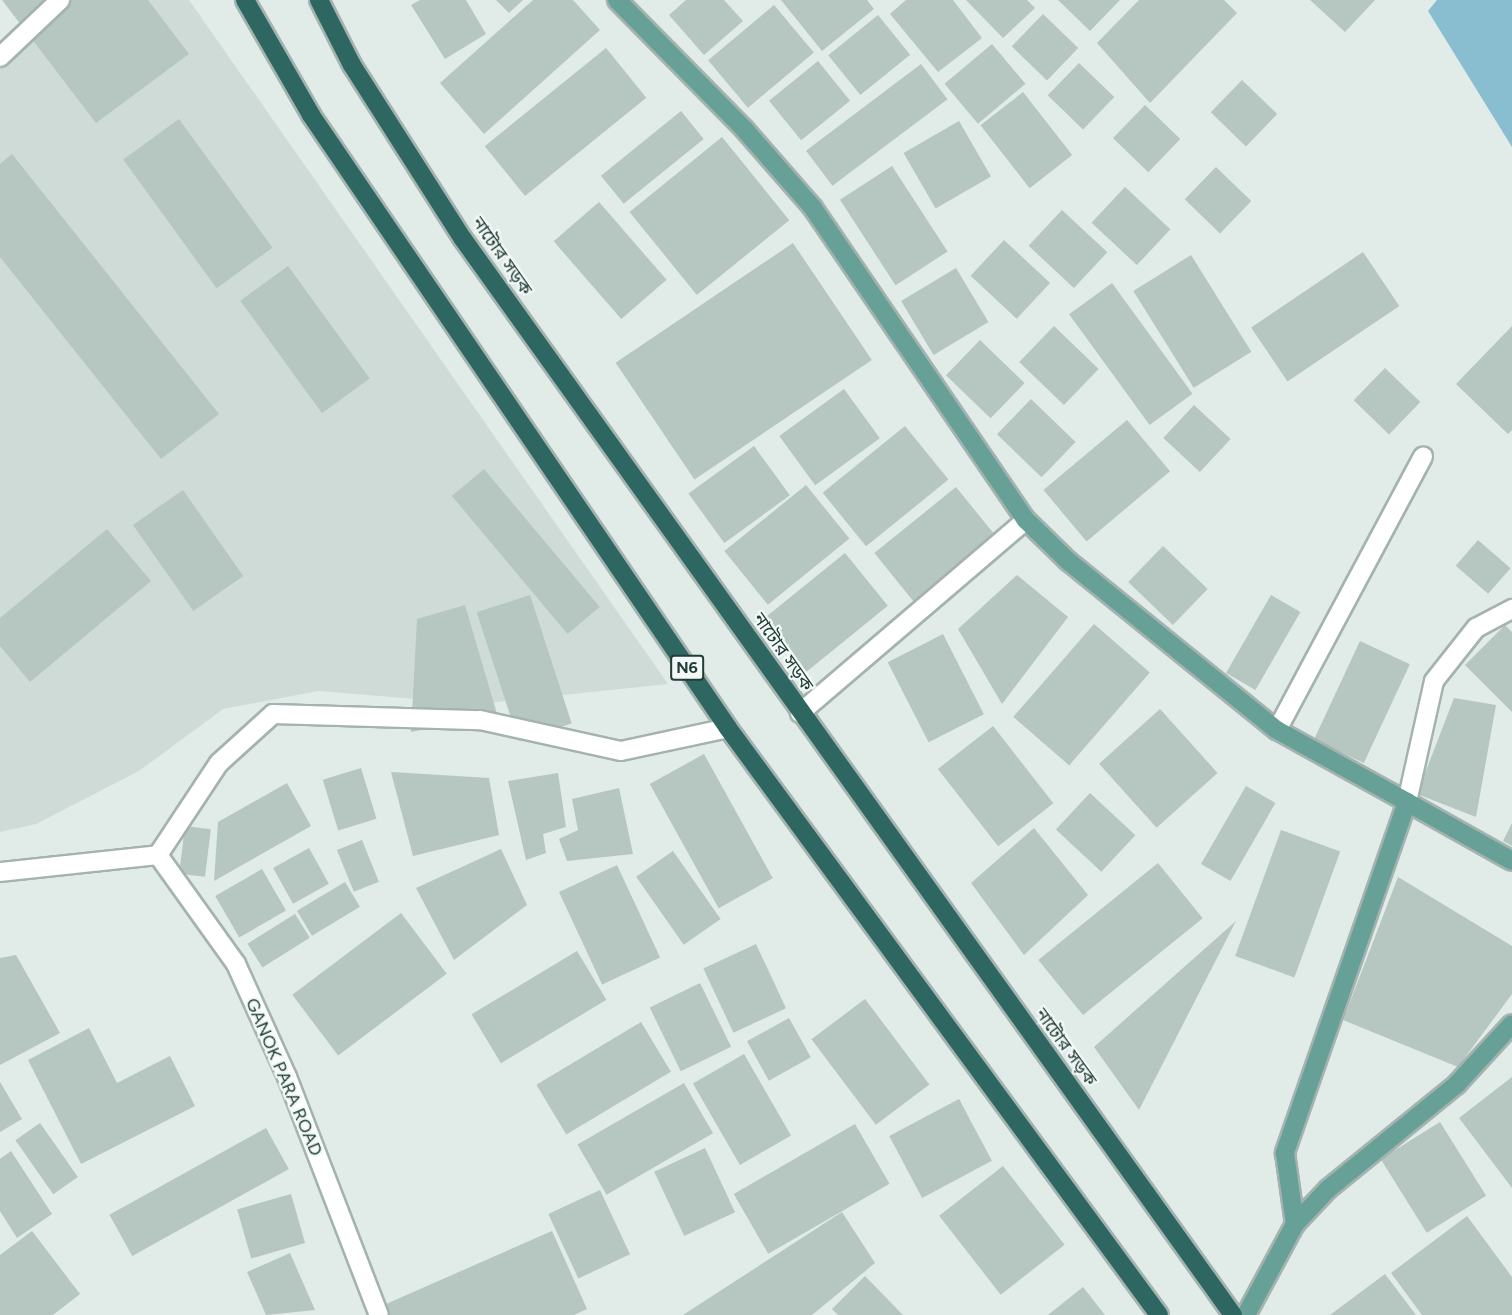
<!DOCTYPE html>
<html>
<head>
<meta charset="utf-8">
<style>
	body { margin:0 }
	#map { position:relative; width:1512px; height:1315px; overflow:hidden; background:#e1ebe8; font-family:Figtree,"Noto Sans Bengali",sans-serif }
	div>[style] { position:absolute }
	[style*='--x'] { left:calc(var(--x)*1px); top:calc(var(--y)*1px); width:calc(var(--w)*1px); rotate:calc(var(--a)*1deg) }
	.built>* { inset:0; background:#cfdbd7 }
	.water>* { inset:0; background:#89bed0 }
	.building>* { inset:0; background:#b6c6c1; transform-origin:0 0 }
	.roads { filter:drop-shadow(2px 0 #a4b3af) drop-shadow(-2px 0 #a4b3af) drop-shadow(0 2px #a4b3af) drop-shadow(0 -2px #a4b3af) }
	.minor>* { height:18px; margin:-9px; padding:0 9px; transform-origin:9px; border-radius:9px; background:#fff }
	.major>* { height:18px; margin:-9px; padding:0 9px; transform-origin:9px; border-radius:9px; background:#66a097 }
	.highway>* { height:18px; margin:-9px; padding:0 9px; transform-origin:9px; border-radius:9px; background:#2e6761 }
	span { translate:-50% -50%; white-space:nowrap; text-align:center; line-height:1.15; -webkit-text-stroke:4.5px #f1f8f5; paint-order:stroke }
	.shield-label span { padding:2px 4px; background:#f1f8f5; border:2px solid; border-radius:4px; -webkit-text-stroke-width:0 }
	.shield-label { font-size:16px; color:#213c37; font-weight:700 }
	.street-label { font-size:18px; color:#213c37 }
</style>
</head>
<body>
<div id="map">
	<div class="built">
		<i style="clip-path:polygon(80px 0,189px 0,668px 684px,478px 704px,318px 691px,223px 709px,139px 771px,36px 824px,0 832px,0 65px)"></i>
	</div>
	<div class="water">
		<i style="clip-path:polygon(1437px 0,1512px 0,1512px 147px,1428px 11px)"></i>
	</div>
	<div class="building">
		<i style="clip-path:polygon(2px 0,148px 0,189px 54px,96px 123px)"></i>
		<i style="clip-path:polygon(420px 0,466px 0,486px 34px,445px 59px,411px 5px)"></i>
		<i style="clip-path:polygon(496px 0,523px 0,509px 13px)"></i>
		<i style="clip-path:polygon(533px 0,573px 0,600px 30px,484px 134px,440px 83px)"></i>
		<i style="clip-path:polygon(686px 0,724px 0,743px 21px,704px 55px,669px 15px)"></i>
		<i style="clip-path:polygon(781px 0,867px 0,874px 9px,822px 51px)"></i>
		<i style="clip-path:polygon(906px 0,953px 0,982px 38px,938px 72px,890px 14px)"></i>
		<i style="clip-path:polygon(966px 0,1027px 0,1035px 8px,1003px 38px)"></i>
		<i style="clip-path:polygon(1058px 0,1120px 0,1090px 31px)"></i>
		<i style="clip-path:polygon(1139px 0,1224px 0,1237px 13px,1150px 103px,1097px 43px)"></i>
		<i style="clip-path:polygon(1310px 0,1375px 0,1345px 32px)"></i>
		<i style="left:774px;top:5px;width:62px;height:86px;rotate:50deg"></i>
		<i style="left:1043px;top:14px;width:49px;height:45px;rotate:44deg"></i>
		<i style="left:878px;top:15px;width:51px;height:64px;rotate:51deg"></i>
		<i style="left:992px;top:44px;width:52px;height:62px;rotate:50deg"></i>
		<i style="left:606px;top:48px;width:64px;height:156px;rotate:51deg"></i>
		<i style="left:818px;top:61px;width:51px;height:63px;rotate:51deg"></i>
		<i style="left:1079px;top:63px;width:49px;height:45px;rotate:44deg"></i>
		<i style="left:921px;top:64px;width:44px;height:144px;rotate:53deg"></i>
		<i style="left:1242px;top:80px;width:49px;height:45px;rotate:44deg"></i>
		<i style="left:1023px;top:92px;width:80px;height:54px;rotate:52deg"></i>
		<i style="left:1145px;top:105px;width:49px;height:46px;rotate:44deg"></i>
		<i style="left:681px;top:111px;width:36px;height:103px;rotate:51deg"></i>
		<i style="left:179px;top:119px;width:159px;height:69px;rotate:54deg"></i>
		<i style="left:959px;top:121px;width:64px;height:64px;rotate:60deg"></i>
		<i style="left:722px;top:137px;width:107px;height:119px;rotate:51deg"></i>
		<i style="clip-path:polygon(12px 154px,219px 414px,161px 459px,0 257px,0 164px)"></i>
		<i style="left:892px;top:166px;width:102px;height:62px;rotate:57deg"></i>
		<i style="left:1216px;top:167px;width:49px;height:45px;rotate:44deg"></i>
		<i style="left:1125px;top:187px;width:62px;height:49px;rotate:43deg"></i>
		<i style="left:599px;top:202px;width:103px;height:60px;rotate:49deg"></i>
		<i style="left:1062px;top:210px;width:62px;height:49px;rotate:43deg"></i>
		<i style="left:1004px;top:240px;width:63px;height:49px;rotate:43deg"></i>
		<i style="left:793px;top:243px;width:141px;height:214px;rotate:56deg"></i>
		<i style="left:1363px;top:252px;width:65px;height:135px;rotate:56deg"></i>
		<i style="left:1191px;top:255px;width:114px;height:68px;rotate:58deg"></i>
		<i style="left:288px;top:266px;width:139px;height:59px;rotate:54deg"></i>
		<i style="left:956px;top:268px;width:63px;height:64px;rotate:59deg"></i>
		<i style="left:1112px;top:283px;width:137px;height:53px;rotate:54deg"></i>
		<i style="left:1054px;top:326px;width:62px;height:50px;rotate:44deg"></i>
		<i style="clip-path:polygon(1512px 326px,1512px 430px,1508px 434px,1456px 384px)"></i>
		<i style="left:980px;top:340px;width:62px;height:49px;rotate:44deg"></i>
		<i style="left:1385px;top:368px;width:49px;height:45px;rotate:44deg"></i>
		<i style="left:844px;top:389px;width:61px;height:80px;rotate:54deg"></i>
		<i style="left:1031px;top:399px;width:62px;height:49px;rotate:44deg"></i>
		<i style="left:1194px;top:405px;width:50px;height:45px;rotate:43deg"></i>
		<i style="left:1127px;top:420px;width:67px;height:109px;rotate:50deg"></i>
		<i style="left:905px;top:426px;width:69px;height:106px;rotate:51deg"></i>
		<i style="left:754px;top:446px;width:61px;height:81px;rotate:54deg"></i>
		<i style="left:484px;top:469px;width:180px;height:42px;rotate:50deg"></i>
		<i style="left:806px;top:485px;width:69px;height:105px;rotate:51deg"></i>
		<i style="left:956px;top:487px;width:69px;height:105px;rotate:51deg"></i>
		<i style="left:183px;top:490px;width:105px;height:61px;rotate:55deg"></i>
		<i style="clip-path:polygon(107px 529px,151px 581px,30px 682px,0 646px,0 618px)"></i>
		<i style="left:1478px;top:540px;width:43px;height:34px;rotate:41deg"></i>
		<i style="left:1163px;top:546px;width:62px;height:50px;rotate:44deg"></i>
		<i style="left:845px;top:553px;width:68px;height:105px;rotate:51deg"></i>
		<i style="clip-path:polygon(1017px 575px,1068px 617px,1002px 704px,958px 629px)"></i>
		<i style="left:530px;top:595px;width:135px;height:56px;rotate:72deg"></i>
		<i style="left:1271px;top:595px;width:34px;height:90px;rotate:30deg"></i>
		<i style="clip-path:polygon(465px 605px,497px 714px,411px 732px,417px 619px)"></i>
		<i style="left:1094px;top:624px;width:74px;height:123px;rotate:41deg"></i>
		<i style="clip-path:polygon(1505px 625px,1512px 632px,1512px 712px,1465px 665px)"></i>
		<i style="left:943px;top:634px;width:90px;height:62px;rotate:63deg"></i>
		<i style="left:1360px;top:641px;width:55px;height:109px;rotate:25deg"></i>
		<i style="clip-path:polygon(1454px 698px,1496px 705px,1476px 817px,1417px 794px)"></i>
		<i style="left:1160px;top:709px;width:86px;height:82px;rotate:48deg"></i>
		<i style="left:993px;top:726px;width:98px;height:70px;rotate:52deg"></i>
		<i style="left:704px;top:754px;width:142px;height:62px;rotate:61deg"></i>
		<i style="left:361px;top:768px;width:53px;height:40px;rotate:73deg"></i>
		<i style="clip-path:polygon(391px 772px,489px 778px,499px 835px,413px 856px)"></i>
		<i style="clip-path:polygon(558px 773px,566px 827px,543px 834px,546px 853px,526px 860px,508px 781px)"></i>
		<i style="clip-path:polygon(287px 783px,311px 826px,214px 881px,218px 822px)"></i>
		<i style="left:1246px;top:786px;width:34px;height:90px;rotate:30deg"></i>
		<i style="clip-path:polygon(619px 788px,633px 854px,567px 861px,559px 839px,578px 830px,572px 799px)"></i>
		<i style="left:1090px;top:793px;width:62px;height:50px;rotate:43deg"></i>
		<i style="clip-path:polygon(1512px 823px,1512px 846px,1503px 841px)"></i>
		<i style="left:185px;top:826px;width:26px;height:48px;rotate:7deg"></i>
		<i style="clip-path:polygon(1034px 828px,1088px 895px,1024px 955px,971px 883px)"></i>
		<i style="left:1281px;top:830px;width:63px;height:134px;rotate:20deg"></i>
		<i style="left:362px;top:840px;width:45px;height:27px;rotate:68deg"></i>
		<i style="left:309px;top:848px;width:41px;height:41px;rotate:61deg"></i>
		<i style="clip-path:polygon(501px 849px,527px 905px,454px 960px,416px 888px)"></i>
		<i style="left:673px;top:851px;width:83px;height:45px;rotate:55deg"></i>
		<i style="left:1158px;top:863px;width:71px;height:154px;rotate:51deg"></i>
		<i style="left:617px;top:865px;width:102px;height:64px;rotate:65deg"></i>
		<i style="left:262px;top:869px;width:48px;height:54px;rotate:60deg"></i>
		<i style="clip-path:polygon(1398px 877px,1512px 946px,1512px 994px,1458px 1067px,1343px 1020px)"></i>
		<i style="left:345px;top:882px;width:29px;height:56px;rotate:59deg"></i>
		<i style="left:401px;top:913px;width:76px;height:136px;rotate:53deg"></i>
		<i style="left:295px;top:914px;width:28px;height:56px;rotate:58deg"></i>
		<i style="clip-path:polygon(1236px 921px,1139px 1110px,1094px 1047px)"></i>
		<i style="left:756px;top:944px;width:71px;height:58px;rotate:65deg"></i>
		<i style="left:577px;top:951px;width:57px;height:123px;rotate:59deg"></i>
		<i style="clip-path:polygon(16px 955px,60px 1033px,0 1065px,0 958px)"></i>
		<i style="left:700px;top:983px;width:71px;height:56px;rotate:64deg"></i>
		<i style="left:865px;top:999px;width:107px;height:67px;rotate:53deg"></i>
		<i style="left:789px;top:1018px;width:45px;height:48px;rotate:61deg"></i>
		<i style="left:641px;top:1022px;width:58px;height:122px;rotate:59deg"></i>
		<i style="clip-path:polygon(89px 1028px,117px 1083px,170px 1056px,195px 1106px,81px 1164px,28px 1060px)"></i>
		<i style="left:744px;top:1054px;width:94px;height:59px;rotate:60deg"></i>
		<i style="clip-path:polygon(1512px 1077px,1512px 1188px,1459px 1118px)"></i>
		<i style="clip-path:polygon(0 1082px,22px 1119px,0 1132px)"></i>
		<i style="left:684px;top:1083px;width:58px;height:123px;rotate:60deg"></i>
		<i style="left:959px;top:1099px;width:70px;height:79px;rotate:62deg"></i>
		<i style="left:1440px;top:1122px;width:87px;height:70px;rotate:58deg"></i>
		<i style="left:40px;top:1123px;width:66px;height:30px;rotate:55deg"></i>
		<i style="left:855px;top:1124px;width:69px;height:140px;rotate:60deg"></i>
		<i style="left:266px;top:1128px;width:47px;height:179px;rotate:61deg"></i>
		<i style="left:705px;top:1148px;width:71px;height:56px;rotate:65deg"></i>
		<i style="clip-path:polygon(11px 1151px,52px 1214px,17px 1238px,0 1211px,0 1159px)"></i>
		<i style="left:1003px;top:1166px;width:100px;height:81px;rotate:52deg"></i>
		<i style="left:600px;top:1190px;width:71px;height:57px;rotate:65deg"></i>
		<i style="left:291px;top:1194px;width:51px;height:56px;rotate:74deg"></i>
		<i style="clip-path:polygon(842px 1212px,875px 1263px,812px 1315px,683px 1315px)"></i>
		<i style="clip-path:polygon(1467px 1216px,1512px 1277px,1512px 1315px,1422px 1315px,1391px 1273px)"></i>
		<i style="clip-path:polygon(32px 1231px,80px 1294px,53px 1315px,0 1315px,0 1255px)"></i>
		<i style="clip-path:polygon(552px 1231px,587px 1309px,574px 1315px,380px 1315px,377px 1308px)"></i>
		<i style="clip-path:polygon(290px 1253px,315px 1310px,266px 1315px,247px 1272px)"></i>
		<i style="clip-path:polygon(1385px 1274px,1416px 1315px,1330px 1315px)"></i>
		<i style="clip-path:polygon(865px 1276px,903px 1315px,838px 1315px,832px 1309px)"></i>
		<i style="clip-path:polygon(1083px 1287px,1105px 1315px,1048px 1315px)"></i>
	</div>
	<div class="roads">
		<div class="minor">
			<i style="--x:0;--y:57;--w:83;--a:-43.5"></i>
			<i style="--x:800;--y:713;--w:297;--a:-40.5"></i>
			<i style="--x:1277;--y:730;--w:310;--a:-61.9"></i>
			<i style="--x:1407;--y:802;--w:124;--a:-77.4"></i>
			<i style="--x:1434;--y:681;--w:68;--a:-51.6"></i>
			<i style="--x:1476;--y:628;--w:41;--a:-27.8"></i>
			<i style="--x:158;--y:855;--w:134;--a:54.4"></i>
			<i style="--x:236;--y:964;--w:124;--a:65.7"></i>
			<i style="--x:287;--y:1077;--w:255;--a:68.9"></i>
			<i style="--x:0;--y:872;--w:159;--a:-6.1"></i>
			<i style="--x:158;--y:855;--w:110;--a:-56.5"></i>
			<i style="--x:219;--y:763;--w:73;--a:-42.2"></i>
			<i style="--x:273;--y:714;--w:207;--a:1.7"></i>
			<i style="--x:480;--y:720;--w:144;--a:12.4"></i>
			<i style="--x:621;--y:751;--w:109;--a:-12.1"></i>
		</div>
		<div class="major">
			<i style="--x:617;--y:0;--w:182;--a:45.4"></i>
			<i style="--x:745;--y:130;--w:103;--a:48.9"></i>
			<i style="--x:813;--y:208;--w:378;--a:55.7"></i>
			<i style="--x:1026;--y:520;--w:59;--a:44.3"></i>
			<i style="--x:1068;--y:561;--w:269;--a:39"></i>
			<i style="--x:1277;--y:730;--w:149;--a:29"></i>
			<i style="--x:1407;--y:802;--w:372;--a:109.2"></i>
			<i style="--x:1285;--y:1153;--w:72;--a:82"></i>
			<i style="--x:1407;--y:802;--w:120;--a:29.3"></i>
			<i style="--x:1246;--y:1315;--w:103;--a:-61.7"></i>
			<i style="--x:1295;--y:1224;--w:48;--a:-46.7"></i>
			<i style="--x:1328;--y:1189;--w:166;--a:-39.1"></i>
			<i style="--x:1457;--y:1084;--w:81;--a:-47.5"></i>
		</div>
		<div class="highway">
			<i style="--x:245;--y:0;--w:133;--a:60.1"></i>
			<i style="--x:311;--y:115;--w:741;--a:55.77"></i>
			<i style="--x:728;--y:728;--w:728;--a:53.71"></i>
			<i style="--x:319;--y:0;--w:73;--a:63.1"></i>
			<i style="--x:352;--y:65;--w:206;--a:57.5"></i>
			<i style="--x:463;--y:239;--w:1323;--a:54.41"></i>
		</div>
	</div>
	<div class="shield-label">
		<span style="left:687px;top:668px">N6</span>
	</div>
	<div class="street-label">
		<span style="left:502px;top:256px;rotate:55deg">নাটোর সড়ক</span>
		<span style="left:783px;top:652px;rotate:55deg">নাটোর সড়ক</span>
		<span style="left:1066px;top:1047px;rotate:54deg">নাটোর সড়ক</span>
		<span style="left:284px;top:1077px;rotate:67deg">GANOK PARA ROAD</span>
	</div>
</div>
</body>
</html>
